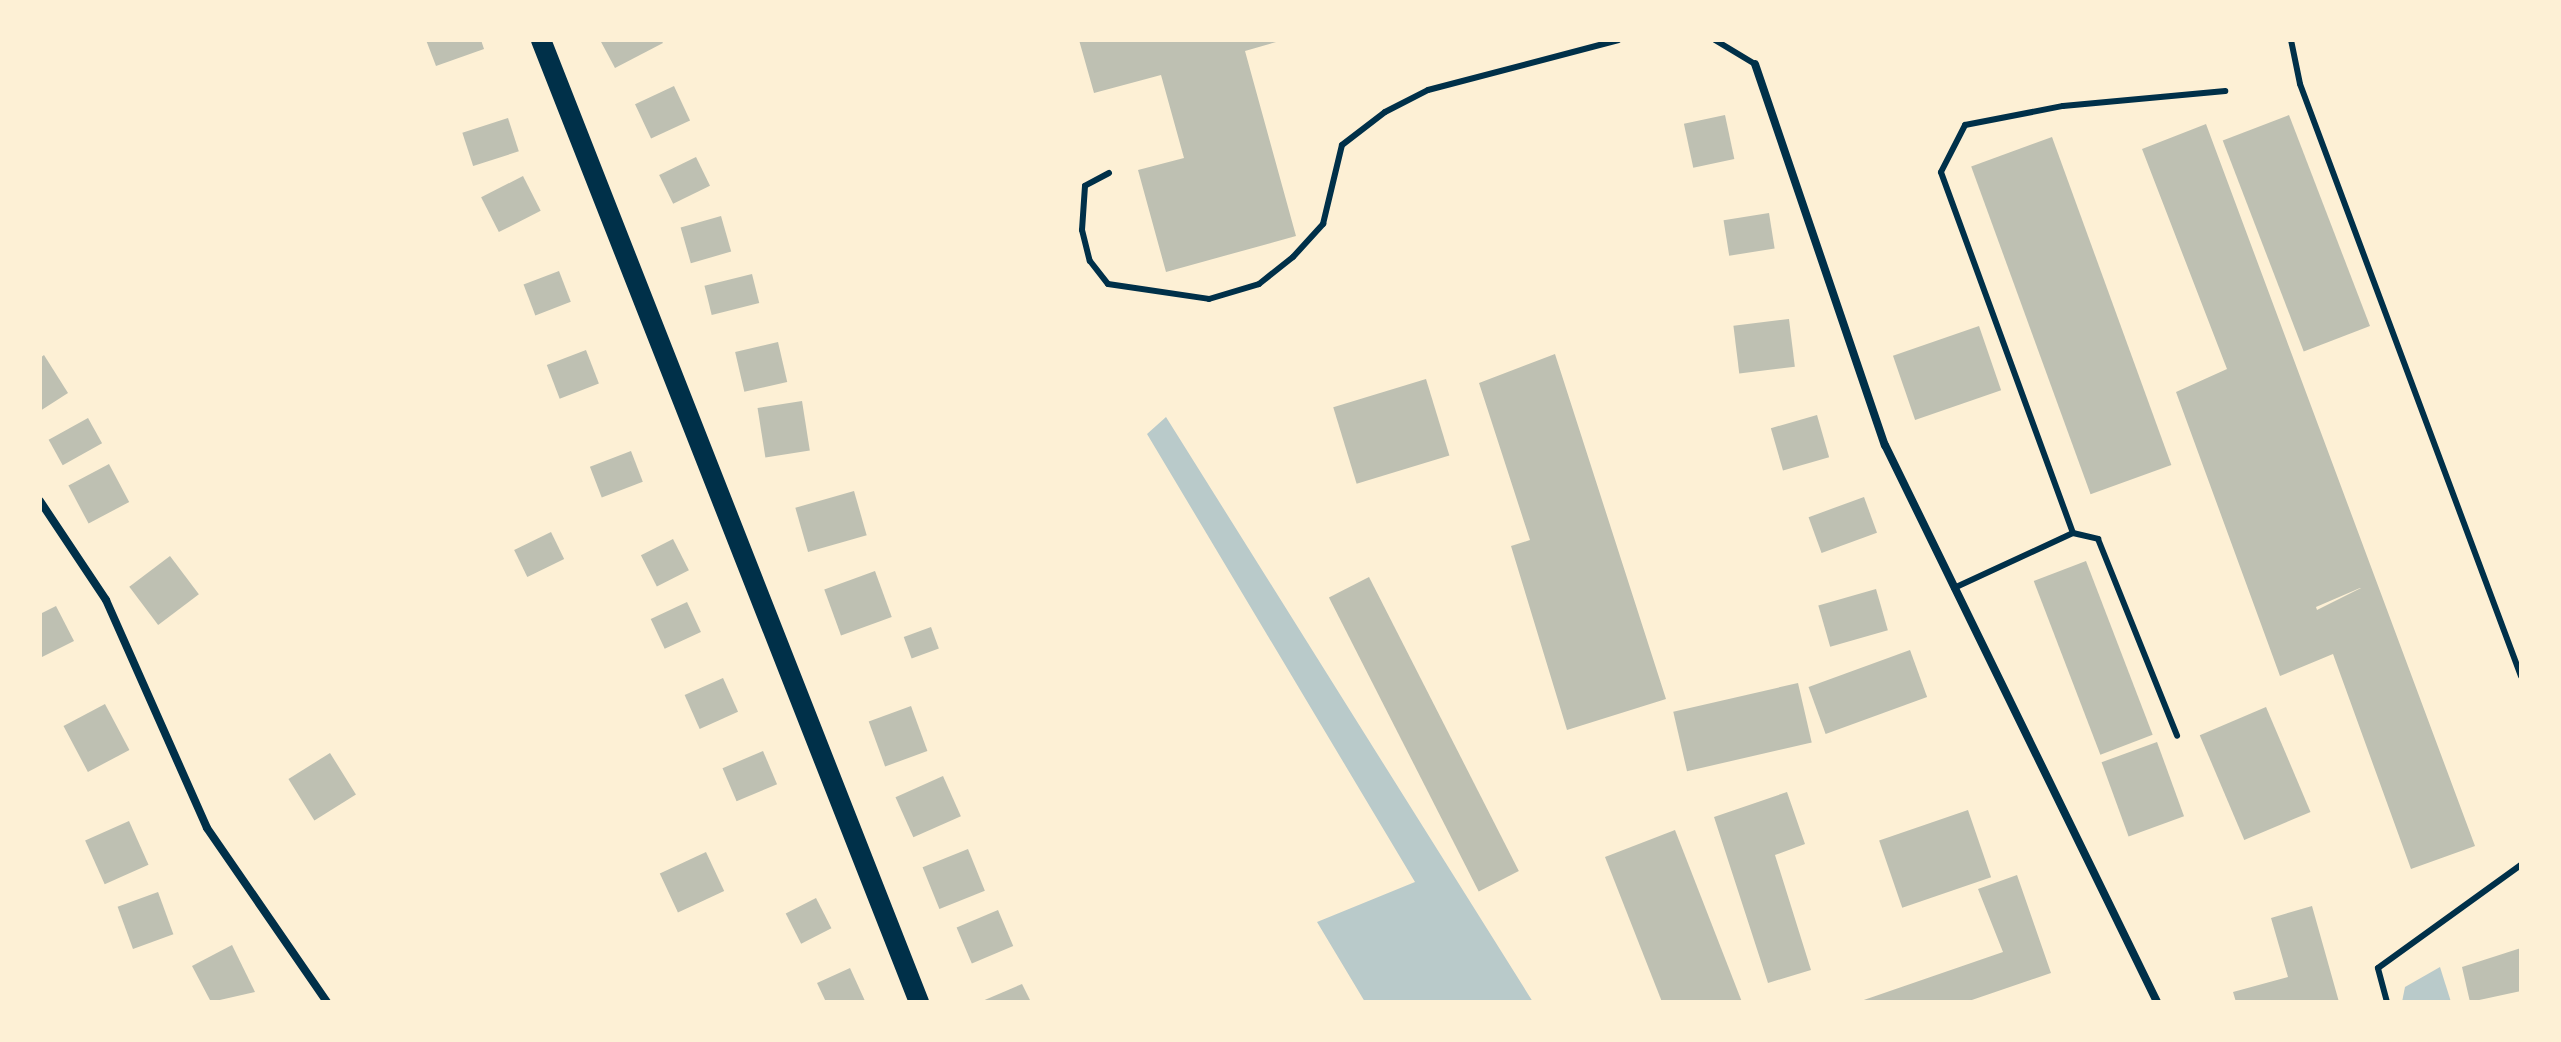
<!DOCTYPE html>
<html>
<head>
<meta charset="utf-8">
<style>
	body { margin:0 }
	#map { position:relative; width:2561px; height:1042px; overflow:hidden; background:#fdf0d5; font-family:Lora,serif }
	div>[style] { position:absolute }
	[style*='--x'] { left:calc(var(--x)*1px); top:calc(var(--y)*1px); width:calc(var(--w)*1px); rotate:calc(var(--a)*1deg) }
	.green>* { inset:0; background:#b9caca }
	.building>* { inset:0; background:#bec0b2; transform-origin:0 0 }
	.service>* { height:6px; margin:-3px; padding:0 3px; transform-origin:3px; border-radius:3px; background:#003049 }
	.minor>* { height:8px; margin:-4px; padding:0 4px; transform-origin:4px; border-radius:4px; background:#003049 }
	.primary>* { height:20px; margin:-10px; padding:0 10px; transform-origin:10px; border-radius:10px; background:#003049 }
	span { translate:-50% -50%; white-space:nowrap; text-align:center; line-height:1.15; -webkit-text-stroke:6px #fdf0d5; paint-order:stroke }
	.frame { position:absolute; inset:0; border:42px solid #fdf0d5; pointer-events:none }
</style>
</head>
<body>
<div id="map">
	<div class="green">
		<i style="clip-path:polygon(1166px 417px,1351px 712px,1533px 1002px,1365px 1002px,1317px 922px,1415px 882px,1147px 434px)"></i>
		<i style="clip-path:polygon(2440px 967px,2451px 1002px,2402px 1002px,2405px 987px)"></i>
	</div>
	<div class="building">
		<i style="clip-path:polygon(426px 40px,481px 40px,484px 49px,436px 66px)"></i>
		<i style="clip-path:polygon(600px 40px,661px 40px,663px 43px,615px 68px)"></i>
		<i style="clip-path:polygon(1079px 40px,1283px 40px,1245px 51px,1296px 236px,1166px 272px,1138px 170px,1184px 158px,1161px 75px,1094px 93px)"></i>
		<i style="left:674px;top:86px;width:38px;height:43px;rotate:65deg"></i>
		<i style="left:1725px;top:115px;width:45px;height:42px;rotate:78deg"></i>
		<i style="left:2289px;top:115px;width:226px;height:71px;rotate:69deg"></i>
		<i style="left:508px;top:118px;width:35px;height:48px;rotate:72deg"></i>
		<i style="clip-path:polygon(evenodd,2206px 124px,2475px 846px,2411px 869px,2333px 654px,2280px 676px,2176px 392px,2227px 369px,2142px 149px,2206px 124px,2360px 588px,2361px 588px,2317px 610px,2316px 607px,2360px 588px)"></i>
		<i style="left:2052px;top:137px;width:349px;height:86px;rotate:70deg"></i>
		<i style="left:696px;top:157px;width:32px;height:41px;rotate:64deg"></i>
		<i style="left:523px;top:176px;width:39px;height:47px;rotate:63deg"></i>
		<i style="left:1769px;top:213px;width:36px;height:46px;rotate:81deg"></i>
		<i style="left:721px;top:216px;width:37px;height:42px;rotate:74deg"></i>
		<i style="left:559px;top:271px;width:33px;height:38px;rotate:69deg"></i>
		<i style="left:752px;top:274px;width:30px;height:49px;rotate:76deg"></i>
		<i style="left:1789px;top:319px;width:48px;height:56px;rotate:83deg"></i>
		<i style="left:1979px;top:326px;width:68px;height:91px;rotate:71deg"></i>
		<i style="left:778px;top:342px;width:41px;height:44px;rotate:77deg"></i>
		<i style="left:586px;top:350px;width:36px;height:42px;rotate:69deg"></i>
		<i style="clip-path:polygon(1555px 354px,1666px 699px,1567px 730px,1511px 546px,1530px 540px,1479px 383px)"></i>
		<i style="clip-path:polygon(44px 355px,68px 393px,40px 411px,40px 358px)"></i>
		<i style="left:1426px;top:379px;width:80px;height:97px;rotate:73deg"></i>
		<i style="left:802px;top:401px;width:50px;height:45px;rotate:81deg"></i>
		<i style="left:1817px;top:415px;width:44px;height:48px;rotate:74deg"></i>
		<i style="left:88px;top:418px;width:29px;height:45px;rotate:61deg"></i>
		<i style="left:631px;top:451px;width:33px;height:44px;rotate:69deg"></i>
		<i style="left:109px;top:464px;width:43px;height:46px;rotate:62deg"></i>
		<i style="left:854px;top:491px;width:46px;height:61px;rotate:74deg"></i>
		<i style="left:1864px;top:497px;width:38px;height:59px;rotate:70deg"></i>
		<i style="left:551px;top:532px;width:30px;height:41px;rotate:64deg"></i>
		<i style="left:673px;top:539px;width:35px;height:36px;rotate:63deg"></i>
		<i style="left:170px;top:556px;width:48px;height:51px;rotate:53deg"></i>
		<i style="left:2086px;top:561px;width:186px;height:56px;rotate:69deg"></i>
		<i style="left:875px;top:571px;width:49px;height:54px;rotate:70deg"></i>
		<i style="left:1369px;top:577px;width:330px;height:45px;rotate:63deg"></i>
		<i style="left:1876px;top:589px;width:43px;height:60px;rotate:74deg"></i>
		<i style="left:687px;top:602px;width:33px;height:40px;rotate:65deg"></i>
		<i style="clip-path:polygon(56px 606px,74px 641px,40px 658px,40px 614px)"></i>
		<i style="left:931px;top:627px;width:23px;height:29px;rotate:70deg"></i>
		<i style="left:1910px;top:650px;width:50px;height:108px;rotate:70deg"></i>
		<i style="left:723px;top:678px;width:37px;height:42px;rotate:66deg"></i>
		<i style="left:1798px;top:683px;width:61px;height:128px;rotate:77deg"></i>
		<i style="left:105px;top:704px;width:52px;height:47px;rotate:62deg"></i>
		<i style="left:911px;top:706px;width:48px;height:45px;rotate:70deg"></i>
		<i style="left:2266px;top:707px;width:114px;height:72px;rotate:67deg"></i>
		<i style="left:2157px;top:742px;width:79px;height:59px;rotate:70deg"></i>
		<i style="left:763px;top:751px;width:36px;height:44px;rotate:67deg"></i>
		<i style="left:330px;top:753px;width:49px;height:49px;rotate:58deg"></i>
		<i style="left:943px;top:776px;width:44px;height:52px;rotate:66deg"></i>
		<i style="clip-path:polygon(1787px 792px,1805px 844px,1775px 855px,1811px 970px,1768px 983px,1714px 817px)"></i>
		<i style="left:1968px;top:810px;width:71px;height:94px;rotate:71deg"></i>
		<i style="left:129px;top:821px;width:48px;height:48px;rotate:66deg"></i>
		<i style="clip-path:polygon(1675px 830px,1742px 1002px,1662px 1002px,1605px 857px)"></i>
		<i style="left:968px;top:849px;width:45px;height:49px;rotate:68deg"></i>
		<i style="left:706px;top:852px;width:43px;height:51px;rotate:65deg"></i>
		<i style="clip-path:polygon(2017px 875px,2051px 973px,1966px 1002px,1858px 1002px,2003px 952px,1978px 889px)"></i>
		<i style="left:158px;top:892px;width:45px;height:43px;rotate:70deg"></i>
		<i style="left:816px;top:898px;width:34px;height:34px;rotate:63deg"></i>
		<i style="clip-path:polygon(2312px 906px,2339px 1002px,2236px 1002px,2233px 992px,2288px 977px,2271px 918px)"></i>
		<i style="left:998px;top:910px;width:39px;height:45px;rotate:67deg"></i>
		<i style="clip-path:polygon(232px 945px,255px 992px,211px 1002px,192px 966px)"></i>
		<i style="clip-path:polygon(2521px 948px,2521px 991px,2470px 1002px,2462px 967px)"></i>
		<i style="clip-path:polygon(850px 968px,865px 1001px,826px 1002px,817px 983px)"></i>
		<i style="clip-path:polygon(1022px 984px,1031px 1002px,980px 1002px)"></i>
	</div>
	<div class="service">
		<i style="--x:1715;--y:40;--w:47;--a:31"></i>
		<i style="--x:2291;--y:40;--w:45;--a:78.4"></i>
		<i style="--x:2300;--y:84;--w:632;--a:69.53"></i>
		<i style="--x:1109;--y:173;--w:27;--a:152"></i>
		<i style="--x:1085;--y:186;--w:44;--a:93.9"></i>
		<i style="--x:1082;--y:230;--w:32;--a:76"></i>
		<i style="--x:1090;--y:261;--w:29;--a:52"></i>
		<i style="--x:1108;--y:284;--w:102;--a:8.4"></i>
		<i style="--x:1209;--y:299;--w:52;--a:-16.7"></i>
		<i style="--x:1259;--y:284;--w:43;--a:-38.5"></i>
		<i style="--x:1293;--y:257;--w:45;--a:-47.7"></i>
		<i style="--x:1323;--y:224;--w:81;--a:-76.5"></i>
		<i style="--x:1342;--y:145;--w:54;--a:-37.5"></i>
		<i style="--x:1385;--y:112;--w:48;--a:-27.1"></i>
		<i style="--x:1428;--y:90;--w:197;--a:-14.7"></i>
		<i style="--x:2073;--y:533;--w:26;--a:13"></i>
		<i style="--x:2098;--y:539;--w:212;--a:68.1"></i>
		<i style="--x:1954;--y:588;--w:131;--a:-24.8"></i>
		<i style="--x:2073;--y:533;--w:384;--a:-110.1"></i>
		<i style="--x:1941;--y:172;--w:53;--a:-62.9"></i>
		<i style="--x:1965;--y:125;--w:100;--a:-11"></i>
		<i style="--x:2063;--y:106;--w:163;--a:-5.3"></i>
		<i style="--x:2387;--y:1002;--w:35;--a:-105"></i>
		<i style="--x:2378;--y:968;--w:176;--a:-35.8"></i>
	</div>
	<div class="minor">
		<i style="--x:1755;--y:64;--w:403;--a:71.2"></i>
		<i style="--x:1885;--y:445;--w:620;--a:63.97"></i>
		<i style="--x:40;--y:501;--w:119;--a:56.3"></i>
		<i style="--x:106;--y:600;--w:249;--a:66.1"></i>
		<i style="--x:207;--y:828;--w:211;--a:55.4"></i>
	</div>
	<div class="primary">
		<i style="--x:541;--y:40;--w:1034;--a:68.55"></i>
	</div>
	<div class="frame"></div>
</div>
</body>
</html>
